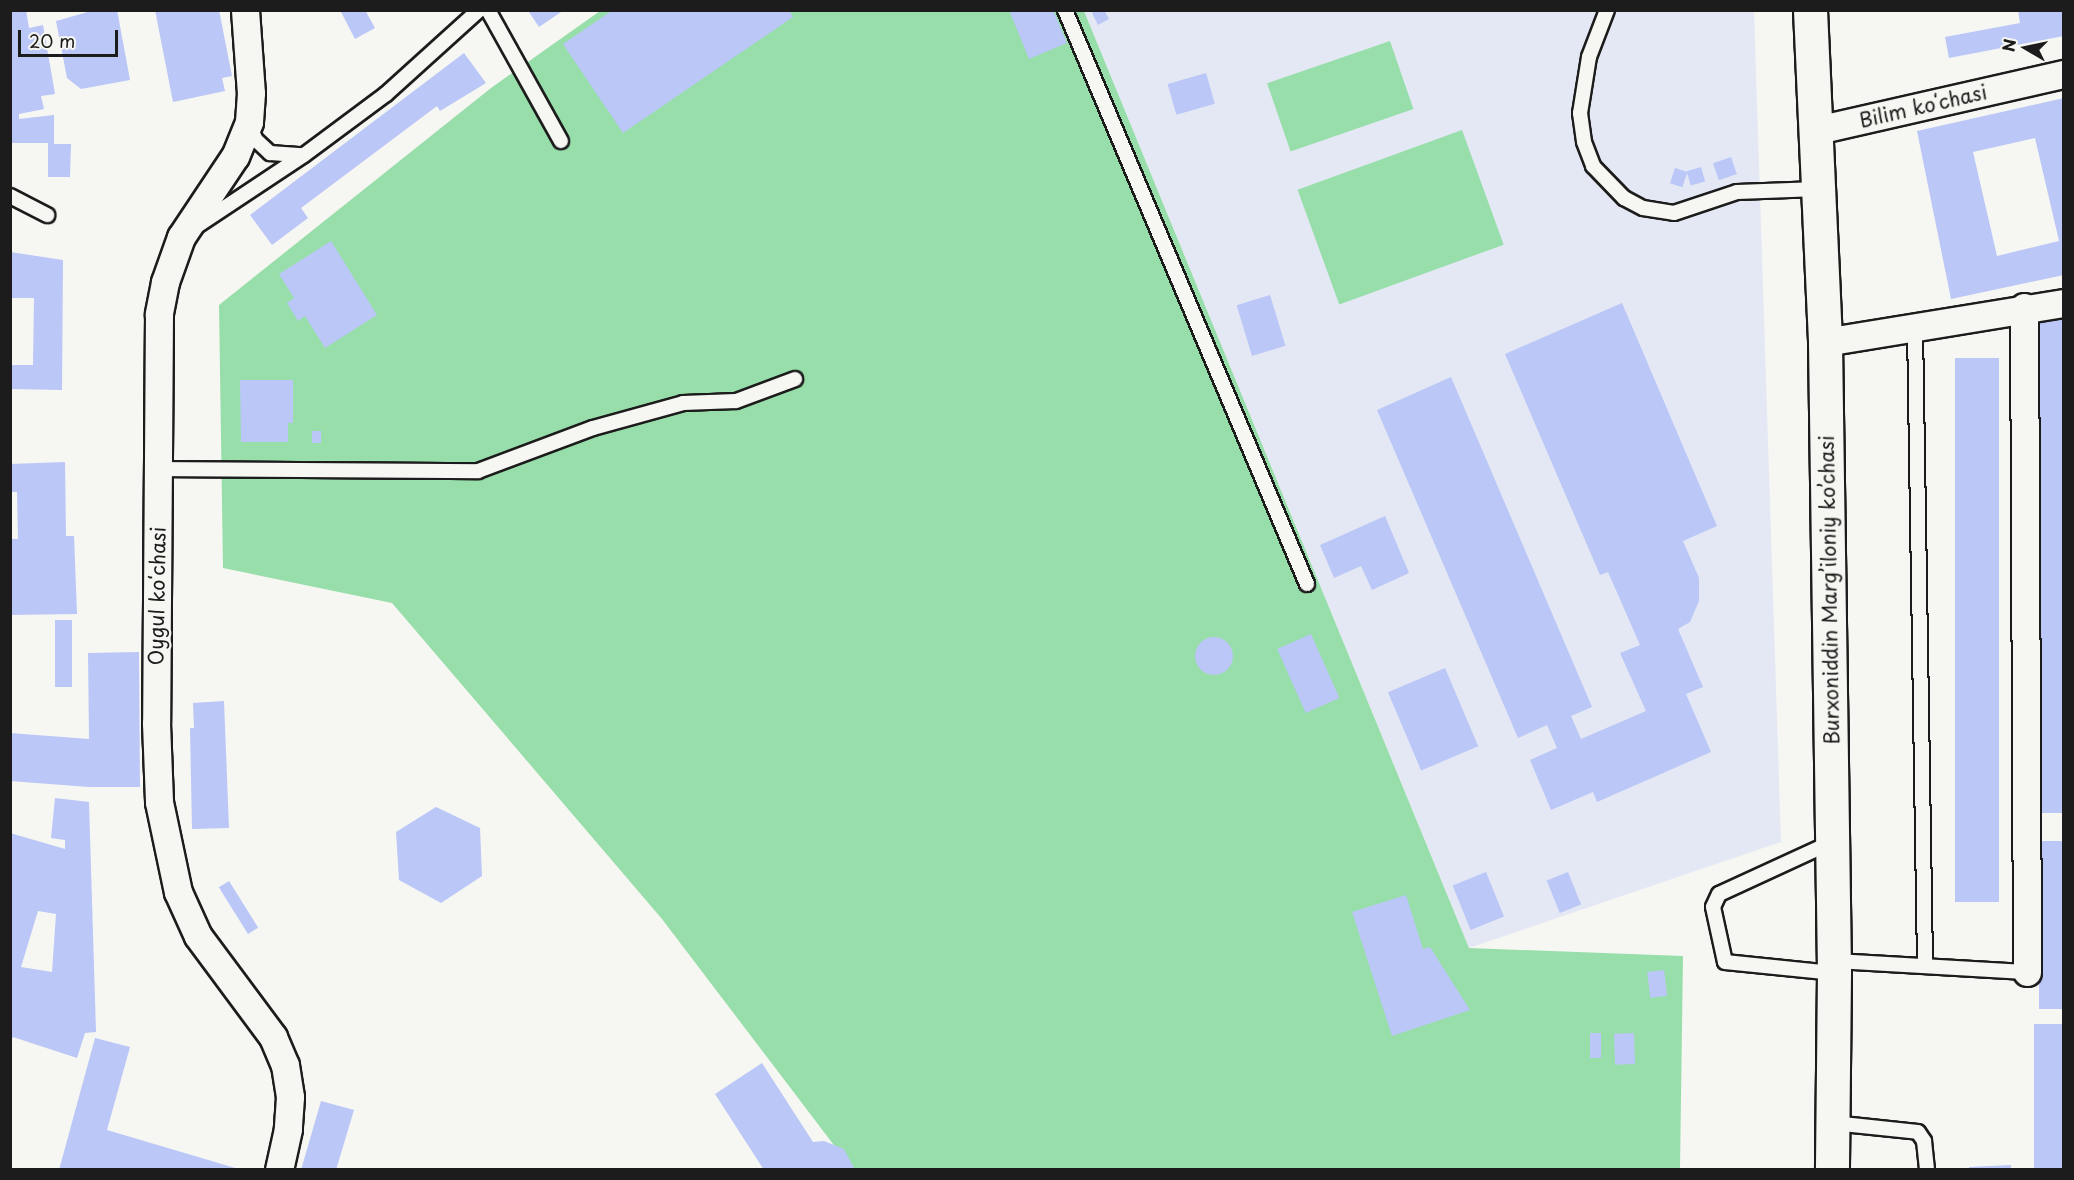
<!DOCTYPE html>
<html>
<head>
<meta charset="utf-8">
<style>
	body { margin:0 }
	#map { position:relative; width:2074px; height:1180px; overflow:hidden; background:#f6f6f2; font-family:"Playpen Sans",sans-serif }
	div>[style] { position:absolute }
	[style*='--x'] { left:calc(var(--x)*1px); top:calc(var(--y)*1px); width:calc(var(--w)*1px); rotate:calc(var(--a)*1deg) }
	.built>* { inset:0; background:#e4e8f4 }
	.green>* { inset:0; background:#98deaa; transform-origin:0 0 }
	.building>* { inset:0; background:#bac7f7; transform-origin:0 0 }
	.round { border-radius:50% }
	.roads { filter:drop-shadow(2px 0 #1c1c1c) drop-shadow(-2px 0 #1c1c1c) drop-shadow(0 2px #1c1c1c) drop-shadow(0 -2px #1c1c1c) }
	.service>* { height:14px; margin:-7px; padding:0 7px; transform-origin:7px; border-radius:7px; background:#f6f6f2 }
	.minor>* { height:27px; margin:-13.5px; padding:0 13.5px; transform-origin:13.5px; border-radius:13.5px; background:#f6f6f2 }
	.primary>* { height:33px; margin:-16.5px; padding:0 16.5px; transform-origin:16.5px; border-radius:16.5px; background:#f6f6f2 }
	span { translate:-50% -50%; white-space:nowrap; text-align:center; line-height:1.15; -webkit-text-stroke:4.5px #f6f6f2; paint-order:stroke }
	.street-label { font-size:20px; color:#1c1c1c }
	.frame { position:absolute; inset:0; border:12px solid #1c1c1c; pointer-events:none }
	.north { position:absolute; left:1996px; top:18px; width:60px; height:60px; -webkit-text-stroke:4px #f6f6f2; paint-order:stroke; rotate:279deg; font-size:16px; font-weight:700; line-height:24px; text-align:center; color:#1c1c1c }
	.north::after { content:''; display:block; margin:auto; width:21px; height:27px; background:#1c1c1c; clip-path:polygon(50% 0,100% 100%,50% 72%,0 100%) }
	.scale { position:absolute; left:18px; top:30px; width:100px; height:27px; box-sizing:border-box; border:3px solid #1c1c1c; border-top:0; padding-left:8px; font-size:18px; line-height:21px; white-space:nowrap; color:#1c1c1c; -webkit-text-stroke:4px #f6f6f2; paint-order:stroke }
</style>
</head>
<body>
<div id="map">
	<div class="built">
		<i style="clip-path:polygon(1084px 11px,1754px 11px,1781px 842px,1469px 948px)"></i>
	</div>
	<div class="green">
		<i style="clip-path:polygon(600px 11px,1084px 11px,1469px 948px,1683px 956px,1680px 1169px,852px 1169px,662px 919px,392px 603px,223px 568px,219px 305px,491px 88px)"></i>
		<i style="left:1390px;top:41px;width:72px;height:130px;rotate:71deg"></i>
		<i style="left:1462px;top:130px;width:122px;height:175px;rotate:70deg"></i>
	</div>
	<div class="building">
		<i style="clip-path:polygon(10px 10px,26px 10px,29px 28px,43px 25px,55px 94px,41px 96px,44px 109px,19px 114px,19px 119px,54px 115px,54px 144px,71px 144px,70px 177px,48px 177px,48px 143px,10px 143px)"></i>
		<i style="clip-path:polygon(95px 10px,117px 10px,130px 80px,81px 89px,67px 78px,56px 21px)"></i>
		<i style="clip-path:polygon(155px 10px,219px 10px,232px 76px,222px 78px,225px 91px,173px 102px)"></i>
		<i style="clip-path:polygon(340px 10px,365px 10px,375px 28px,355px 39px)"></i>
		<i style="clip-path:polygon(564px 10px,539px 27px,529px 12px,531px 10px)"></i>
		<i style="clip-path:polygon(613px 10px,789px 10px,793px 17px,623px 133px,563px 44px)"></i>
		<i style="clip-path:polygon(1009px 10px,1053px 10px,1067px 43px,1029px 59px)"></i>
		<i style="clip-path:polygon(1096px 10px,1104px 10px,1109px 19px,1098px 25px,1092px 13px)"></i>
		<i style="clip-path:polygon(2018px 10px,2064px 10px,2064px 36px,1949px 58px,1945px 37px,2020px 23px)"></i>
		<i style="clip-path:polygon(464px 53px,486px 83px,440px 111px,437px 106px,301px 208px,308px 218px,272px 245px,250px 215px)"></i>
		<i style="left:1206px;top:73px;width:32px;height:40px;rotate:74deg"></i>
		<i style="clip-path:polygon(evenodd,2064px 98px,2064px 275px,1951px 299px,1917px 131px,2064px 98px,2035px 138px,2059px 241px,1997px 256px,1973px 152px,2035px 138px)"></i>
		<i style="left:1731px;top:157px;width:18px;height:19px;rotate:71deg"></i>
		<i style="left:1701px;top:167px;width:15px;height:15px;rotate:74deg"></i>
		<i style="left:1675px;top:168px;width:13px;height:16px;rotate:18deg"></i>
		<i style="clip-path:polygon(331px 241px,377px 315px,325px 348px,305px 316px,298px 321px,287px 303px,294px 298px,279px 274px)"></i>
		<i style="clip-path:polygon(10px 252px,63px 260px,62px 390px,10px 389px,10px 365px,33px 365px,34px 298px,10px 298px)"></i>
		<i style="left:1270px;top:295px;width:53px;height:35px;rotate:73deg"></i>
		<i style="clip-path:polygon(1622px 303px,1717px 526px,1683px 541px,1699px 578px,1699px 601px,1690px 622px,1678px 629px,1703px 687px,1686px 694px,1711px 752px,1597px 802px,1593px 792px,1551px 810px,1530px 760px,1557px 748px,1547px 725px,1518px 738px,1377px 410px,1451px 377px,1592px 707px,1571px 716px,1581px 739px,1646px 711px,1620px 653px,1640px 645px,1608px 572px,1600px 575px,1505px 354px)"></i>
		<i style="left:2064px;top:317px;width:496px;height:30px;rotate:90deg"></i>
		<i style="left:1999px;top:358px;width:544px;height:44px;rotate:90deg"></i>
		<i style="clip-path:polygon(240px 380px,293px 380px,293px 423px,288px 423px,288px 442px,241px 442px)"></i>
		<i style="left:312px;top:431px;width:9px;height:12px"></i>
		<i style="clip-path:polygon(65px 462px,66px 536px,74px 536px,77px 614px,10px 615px,10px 539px,18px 539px,17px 492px,10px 492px,10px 464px)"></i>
		<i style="clip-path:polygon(1385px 516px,1409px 573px,1372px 590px,1361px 566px,1334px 578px,1320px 545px)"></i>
		<i style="left:55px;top:620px;width:17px;height:67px"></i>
		<i style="left:1311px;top:634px;width:70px;height:37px;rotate:66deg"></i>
		<i class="round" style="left:1195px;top:637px;width:38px;height:38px"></i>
		<i style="clip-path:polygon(139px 652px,140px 787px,89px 787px,10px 781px,10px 733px,89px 739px,88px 653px)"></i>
		<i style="left:1445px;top:668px;width:85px;height:62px;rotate:67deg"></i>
		<i style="clip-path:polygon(224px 701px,229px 828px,192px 829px,190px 728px,194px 728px,193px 703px)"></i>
		<i style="clip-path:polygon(evenodd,55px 798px,89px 802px,96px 1032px,85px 1033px,77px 1058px,13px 1037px,10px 1043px,10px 833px,65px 849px,65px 840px,51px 838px,55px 798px,38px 911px,56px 914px,52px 972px,21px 967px,38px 911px)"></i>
		<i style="clip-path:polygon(436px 807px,480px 828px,482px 876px,441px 903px,399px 880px,396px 832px)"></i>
		<i style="left:2064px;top:841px;width:168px;height:25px;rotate:90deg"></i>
		<i style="left:1486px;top:872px;width:48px;height:36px;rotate:68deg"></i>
		<i style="left:1568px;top:872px;width:35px;height:23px;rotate:68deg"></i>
		<i style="left:229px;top:881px;width:55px;height:12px;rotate:58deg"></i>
		<i style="clip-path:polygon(1406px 895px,1423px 949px,1430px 947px,1470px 1010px,1392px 1036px,1352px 912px)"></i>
		<i style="left:1664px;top:970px;width:26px;height:17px;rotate:83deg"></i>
		<i style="left:2034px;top:1024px;width:30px;height:146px"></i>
		<i style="left:1590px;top:1033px;width:11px;height:25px"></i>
		<i style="left:1634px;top:1033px;width:31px;height:20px;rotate:88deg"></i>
		<i style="clip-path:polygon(95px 1038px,130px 1047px,107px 1130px,242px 1170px,59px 1170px)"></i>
		<i style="clip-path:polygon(762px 1063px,813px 1142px,824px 1141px,844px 1149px,855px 1170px,764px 1170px,715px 1094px)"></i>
		<i style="clip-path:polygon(321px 1101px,354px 1110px,336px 1170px,301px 1170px)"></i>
		<i style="clip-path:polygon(2011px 1165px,2011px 1170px,1969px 1170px,1969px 1167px)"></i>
	</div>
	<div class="roads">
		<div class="service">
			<i style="--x:488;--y:10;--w:150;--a:60.9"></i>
			<i style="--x:1065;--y:10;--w:623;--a:67.14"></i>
			<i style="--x:1607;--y:10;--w:50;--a:111"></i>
			<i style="--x:1589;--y:57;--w:57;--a:99.1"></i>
			<i style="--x:1580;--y:113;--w:29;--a:82"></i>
			<i style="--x:1584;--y:142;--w:26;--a:69"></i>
			<i style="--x:1593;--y:166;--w:45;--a:45.9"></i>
			<i style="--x:1624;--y:198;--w:21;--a:28"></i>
			<i style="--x:1643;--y:208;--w:31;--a:9"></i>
			<i style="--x:1674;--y:213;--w:66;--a:-18.4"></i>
			<i style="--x:1737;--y:192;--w:81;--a:-2.1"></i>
			<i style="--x:249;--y:123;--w:17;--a:69"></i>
			<i style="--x:255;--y:139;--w:21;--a:43"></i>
			<i style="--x:270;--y:153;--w:32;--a:4"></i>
			<i style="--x:10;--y:196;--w:42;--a:27.2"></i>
			<i style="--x:197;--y:226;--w:128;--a:-33.6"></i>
			<i style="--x:304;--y:155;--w:102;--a:-36.6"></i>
			<i style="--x:386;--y:94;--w:125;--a:-42.1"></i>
			<i style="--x:1915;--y:327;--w:639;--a:89.1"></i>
			<i style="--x:158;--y:469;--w:320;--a:0.4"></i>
			<i style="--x:478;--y:471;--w:123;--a:-20.5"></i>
			<i style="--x:593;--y:428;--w:93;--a:-15.5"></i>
			<i style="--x:683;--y:403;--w:53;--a:-2.2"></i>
			<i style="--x:736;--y:401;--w:63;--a:-20.4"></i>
			<i style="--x:1832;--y:842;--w:124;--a:155.3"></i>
			<i style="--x:1719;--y:894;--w:14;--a:115"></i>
			<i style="--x:1713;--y:907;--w:56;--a:77.7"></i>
			<i style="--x:1725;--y:962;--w:110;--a:5.8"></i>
			<i style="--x:1834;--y:961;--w:193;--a:3.3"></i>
			<i style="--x:1833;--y:1123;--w:85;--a:6"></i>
			<i style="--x:1918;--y:1132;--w:11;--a:56"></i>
			<i style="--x:1924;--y:1141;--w:29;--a:84"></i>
		</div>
		<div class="minor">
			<i style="--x:245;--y:10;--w:83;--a:85.9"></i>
			<i style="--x:251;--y:93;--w:29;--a:94"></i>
			<i style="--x:249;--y:122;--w:37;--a:112"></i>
			<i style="--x:235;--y:156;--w:97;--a:123.7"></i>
			<i style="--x:181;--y:237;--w:48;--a:109.6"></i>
			<i style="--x:165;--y:282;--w:33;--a:101"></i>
			<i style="--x:159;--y:314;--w:409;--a:90.4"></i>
			<i style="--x:156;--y:723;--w:79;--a:87.8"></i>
			<i style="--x:159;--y:802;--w:92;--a:78.1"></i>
			<i style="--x:178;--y:892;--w:48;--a:65.6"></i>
			<i style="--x:198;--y:936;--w:126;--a:53.4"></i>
			<i style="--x:273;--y:1037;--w:30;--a:67"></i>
			<i style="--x:285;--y:1065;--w:32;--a:81"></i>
			<i style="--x:290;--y:1097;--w:32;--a:94"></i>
			<i style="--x:288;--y:1129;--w:42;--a:102.4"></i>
			<i style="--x:1817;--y:130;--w:253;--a:-12.8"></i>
			<i style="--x:2024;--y:307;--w:665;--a:89.74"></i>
			<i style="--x:1825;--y:342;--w:242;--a:-9.3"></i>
		</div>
		<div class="primary">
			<i style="--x:1810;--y:10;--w:332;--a:87.4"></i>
			<i style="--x:1825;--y:342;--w:631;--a:89.18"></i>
			<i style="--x:1834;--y:973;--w:197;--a:90.6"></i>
		</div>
	</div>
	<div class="street-label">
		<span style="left:1923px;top:106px;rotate:-13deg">Bilim koʻchasi</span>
		<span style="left:1829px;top:590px;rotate:-91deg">Burxoniddin Marg’iloniy ko’chasi</span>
		<span style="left:157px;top:596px;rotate:-89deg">Oygul koʻchasi</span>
	</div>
	<div class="frame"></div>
	<div class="north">N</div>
	<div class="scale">20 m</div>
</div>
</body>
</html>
